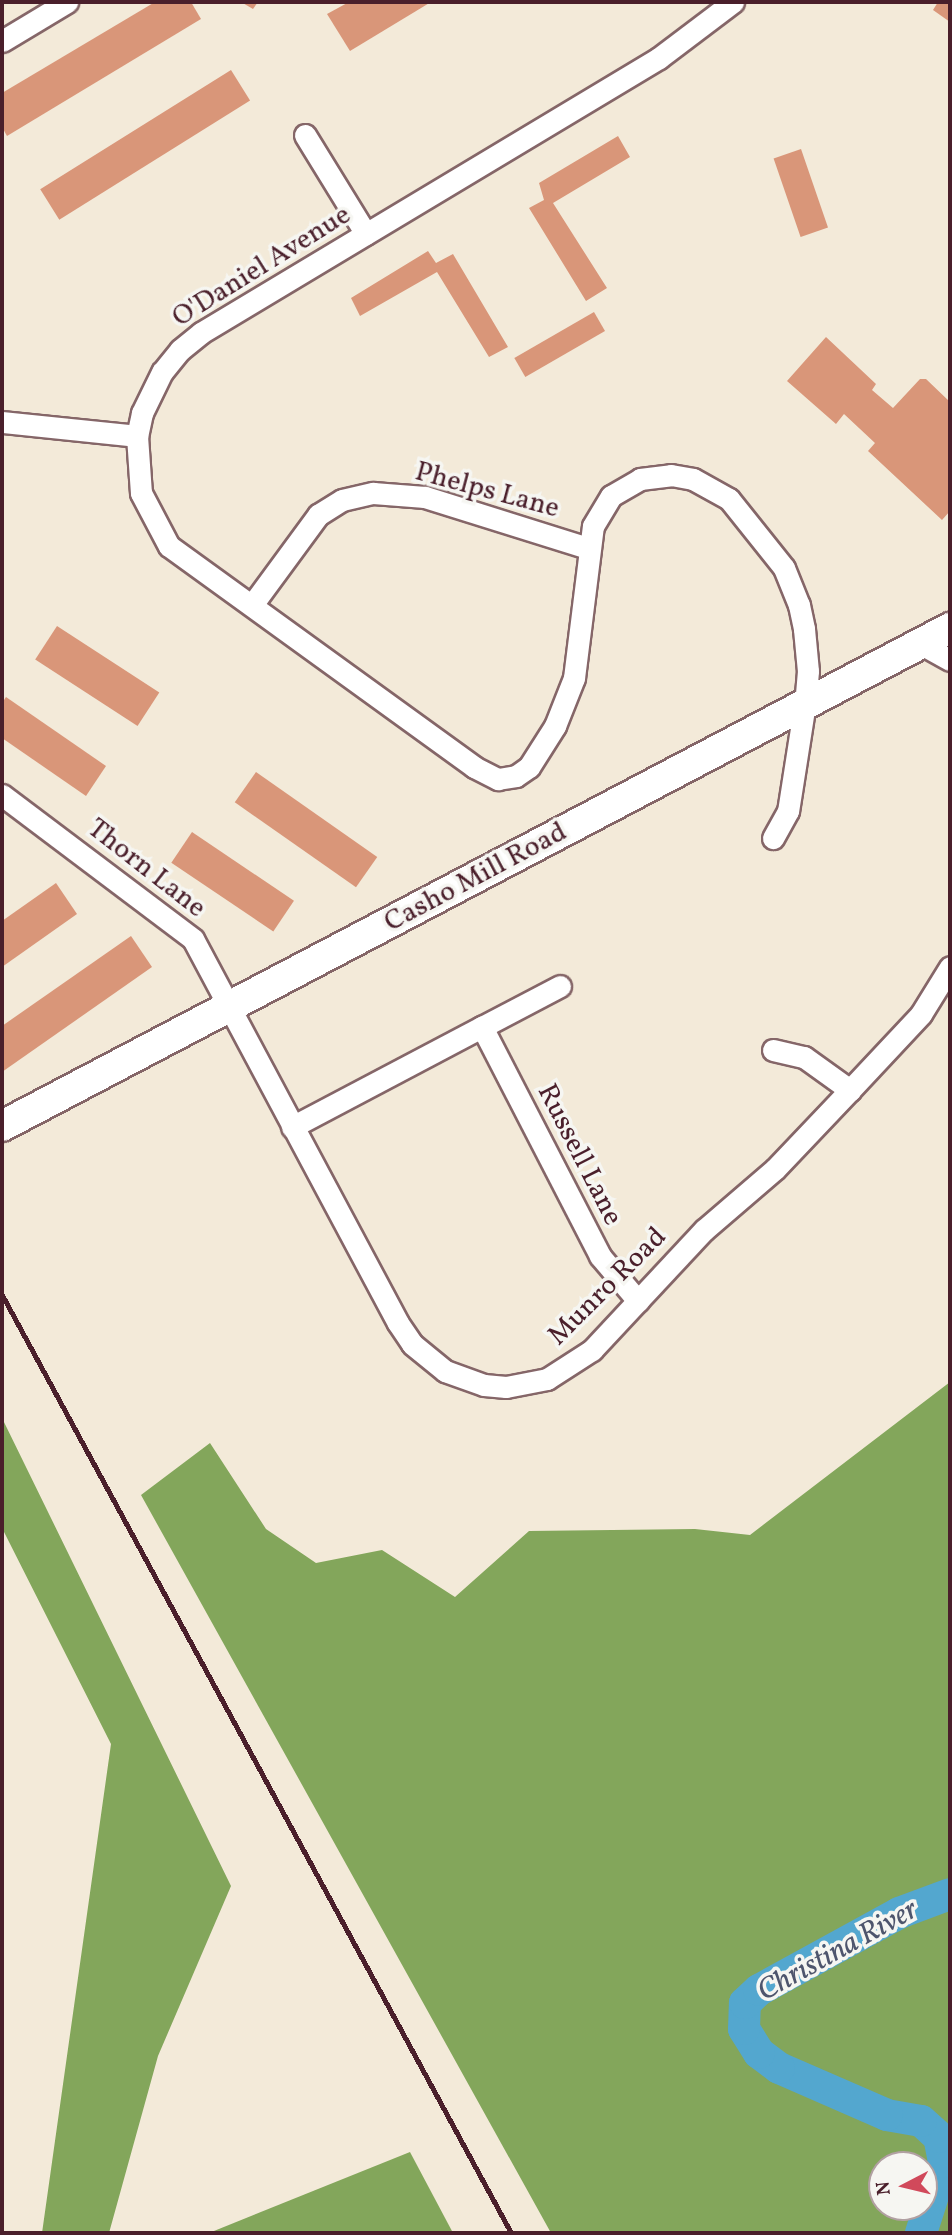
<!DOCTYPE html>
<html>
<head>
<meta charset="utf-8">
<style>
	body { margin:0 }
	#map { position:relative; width:952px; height:2235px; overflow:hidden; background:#f3ead9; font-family:Vollkorn,serif }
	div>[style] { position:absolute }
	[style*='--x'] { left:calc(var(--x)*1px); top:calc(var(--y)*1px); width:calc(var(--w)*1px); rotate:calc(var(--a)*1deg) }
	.forest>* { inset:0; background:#83a65b }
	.river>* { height:32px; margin:-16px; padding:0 16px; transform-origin:16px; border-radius:16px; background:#53a7cf }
	.building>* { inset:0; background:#d99679; transform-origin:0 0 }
	.roads { filter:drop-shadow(2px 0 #856668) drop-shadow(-2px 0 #856668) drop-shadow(0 2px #856668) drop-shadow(0 -2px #856668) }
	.street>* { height:21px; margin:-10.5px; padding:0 10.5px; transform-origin:10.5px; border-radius:10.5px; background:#fff }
	.secondary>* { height:30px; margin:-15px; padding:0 15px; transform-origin:15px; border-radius:15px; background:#fff }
	.rail>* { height:5px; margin:-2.5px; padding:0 2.5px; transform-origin:2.5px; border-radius:2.5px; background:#4a1f2b }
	span { translate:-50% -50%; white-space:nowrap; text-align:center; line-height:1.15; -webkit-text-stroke:7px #f6f6f2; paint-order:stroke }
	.street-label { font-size:28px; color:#4a1f2b }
	.water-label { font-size:30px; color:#4e556d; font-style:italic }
	.frame { position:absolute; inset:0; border:4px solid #4a1f2b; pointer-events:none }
	.north { position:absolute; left:868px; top:2151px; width:70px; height:70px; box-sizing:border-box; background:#f6f6f2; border:2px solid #b1a0a2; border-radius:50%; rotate:263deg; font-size:19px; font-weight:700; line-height:28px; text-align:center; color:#4a1f2b }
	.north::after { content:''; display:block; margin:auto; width:24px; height:32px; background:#d1495b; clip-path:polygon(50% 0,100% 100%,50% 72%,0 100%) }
</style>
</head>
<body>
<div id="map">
	<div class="forest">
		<i style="clip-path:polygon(evenodd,950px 1382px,950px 2233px,551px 2233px,141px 1495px,210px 1443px,266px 1529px,316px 1563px,382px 1550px,455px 1597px,529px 1531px,695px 1529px,750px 1535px,950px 1382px,882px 2165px,924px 2165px,924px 2207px,882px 2207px,882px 2165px)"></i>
		<i style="clip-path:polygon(2px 1418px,231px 1886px,158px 2056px,109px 2233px,42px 2233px,111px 1744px,2px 1528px)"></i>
		<i style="clip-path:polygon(410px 2152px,453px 2233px,209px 2233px)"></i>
	</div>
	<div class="river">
		<i style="--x:921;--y:2233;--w:75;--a:-72.1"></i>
		<i style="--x:944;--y:2162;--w:25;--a:-101"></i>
		<i style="--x:939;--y:2137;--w:24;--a:-138"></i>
		<i style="--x:921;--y:2121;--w:35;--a:-170"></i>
		<i style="--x:887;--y:2115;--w:118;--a:-156.5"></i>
		<i style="--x:779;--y:2068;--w:25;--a:-143"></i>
		<i style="--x:759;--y:2053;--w:28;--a:-122"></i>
		<i style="--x:744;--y:2029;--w:26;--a:-88"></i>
		<i style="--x:745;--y:2003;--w:19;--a:-43"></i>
		<i style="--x:759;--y:1990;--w:160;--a:-28.8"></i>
		<i style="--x:899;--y:1913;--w:54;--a:-20.4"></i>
	</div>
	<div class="building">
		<i style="clip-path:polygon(155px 2px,191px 2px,201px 19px,7px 136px,2px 127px,2px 93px)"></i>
		<i style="clip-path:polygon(241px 2px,258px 2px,253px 9px)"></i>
		<i style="clip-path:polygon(349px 2px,431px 2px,350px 51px,327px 14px)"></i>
		<i style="clip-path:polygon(938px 2px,950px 2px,950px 22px,933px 10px)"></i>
		<i style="left:231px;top:70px;width:36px;height:225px;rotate:58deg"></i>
		<i style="clip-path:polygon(618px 136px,630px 157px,553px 203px,607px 288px,586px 301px,529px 208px,544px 200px,539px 183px)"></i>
		<i style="left:801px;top:149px;width:83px;height:29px;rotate:71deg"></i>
		<i style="clip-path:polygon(428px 251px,436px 263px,453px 254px,508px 347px,489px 357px,437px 272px,360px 316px,351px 298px)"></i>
		<i style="left:594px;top:312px;width:22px;height:92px;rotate:60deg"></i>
		<i style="clip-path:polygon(826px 337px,876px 384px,872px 390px,893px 408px,920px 379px,926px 379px,950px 402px,950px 511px,942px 520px,868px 451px,875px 443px,844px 414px,836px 424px,787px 381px)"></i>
		<i style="left:57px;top:626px;width:122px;height:40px;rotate:33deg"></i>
		<i style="clip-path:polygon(6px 697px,106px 766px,86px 796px,2px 738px,2px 703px)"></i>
		<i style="left:256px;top:772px;width:148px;height:37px;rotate:35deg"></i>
		<i style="left:192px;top:832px;width:123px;height:37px;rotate:34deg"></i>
		<i style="clip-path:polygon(56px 883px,77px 914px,2px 967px,2px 921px)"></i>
		<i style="clip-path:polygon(131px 936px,152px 967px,2px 1072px,2px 1026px)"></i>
	</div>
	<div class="roads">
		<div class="street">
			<i style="--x:733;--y:2;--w:93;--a:142.9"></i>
			<i style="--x:659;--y:58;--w:534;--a:149.02"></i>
			<i style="--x:201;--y:333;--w:27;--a:141"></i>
			<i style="--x:180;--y:350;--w:28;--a:129"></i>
			<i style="--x:162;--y:372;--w:46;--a:116"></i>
			<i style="--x:142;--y:413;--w:24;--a:102"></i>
			<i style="--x:137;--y:436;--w:57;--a:86"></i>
			<i style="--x:141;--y:493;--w:60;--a:62.2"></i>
			<i style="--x:169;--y:546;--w:377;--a:35.9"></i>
			<i style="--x:474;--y:767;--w:27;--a:27"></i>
			<i style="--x:498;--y:779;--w:18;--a:-9"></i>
			<i style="--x:516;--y:776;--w:16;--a:-35"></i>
			<i style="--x:529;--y:767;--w:49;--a:-57.6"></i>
			<i style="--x:555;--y:726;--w:52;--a:-68.4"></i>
			<i style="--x:574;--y:678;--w:153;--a:-82.9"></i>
			<i style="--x:593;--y:526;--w:35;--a:-59"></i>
			<i style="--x:611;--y:496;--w:34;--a:-30"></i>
			<i style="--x:640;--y:479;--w:31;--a:-7"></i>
			<i style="--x:671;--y:475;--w:22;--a:10"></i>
			<i style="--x:693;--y:479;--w:41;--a:29.1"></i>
			<i style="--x:729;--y:499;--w:88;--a:51.4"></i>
			<i style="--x:784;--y:568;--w:40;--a:68"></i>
			<i style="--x:799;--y:605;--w:25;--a:78"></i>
			<i style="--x:804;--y:629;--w:42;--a:84.6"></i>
			<i style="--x:808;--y:671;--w:32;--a:95"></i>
			<i style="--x:805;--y:703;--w:109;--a:98.9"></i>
			<i style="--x:788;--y:811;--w:31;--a:119"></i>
			<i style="--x:2;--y:41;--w:76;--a:-31"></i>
			<i style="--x:305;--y:135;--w:116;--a:58.4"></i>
			<i style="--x:2;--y:422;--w:136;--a:5.9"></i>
			<i style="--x:252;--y:605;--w:112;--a:-53.7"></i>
			<i style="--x:318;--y:515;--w:28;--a:-32"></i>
			<i style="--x:342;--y:500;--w:32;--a:-13"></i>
			<i style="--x:373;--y:493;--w:52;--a:4.4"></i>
			<i style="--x:425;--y:497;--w:171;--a:17.4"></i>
			<i style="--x:921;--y:644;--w:33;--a:29"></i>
			<i style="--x:2;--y:795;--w:239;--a:37"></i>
			<i style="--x:193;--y:939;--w:435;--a:61.9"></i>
			<i style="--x:398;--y:1323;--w:25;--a:56"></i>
			<i style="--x:412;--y:1344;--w:43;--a:39.3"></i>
			<i style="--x:445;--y:1371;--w:41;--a:19.7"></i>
			<i style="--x:484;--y:1385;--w:22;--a:5"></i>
			<i style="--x:506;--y:1387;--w:42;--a:-11"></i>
			<i style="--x:547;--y:1379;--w:54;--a:-32.8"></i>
			<i style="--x:592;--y:1350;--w:164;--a:-47"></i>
			<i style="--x:704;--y:1230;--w:94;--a:-40.7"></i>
			<i style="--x:775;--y:1169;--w:109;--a:-46.5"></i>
			<i style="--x:850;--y:1090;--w:104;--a:-46.9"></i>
			<i style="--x:921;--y:1014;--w:55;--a:-58.3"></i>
			<i style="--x:482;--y:1027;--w:88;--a:-27.7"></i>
			<i style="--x:773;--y:1050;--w:32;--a:13"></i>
			<i style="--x:804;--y:1057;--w:57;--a:35.7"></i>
			<i style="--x:292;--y:1127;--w:215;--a:-27.8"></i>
			<i style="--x:482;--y:1027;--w:258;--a:62.7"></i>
			<i style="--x:600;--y:1256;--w:59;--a:49.8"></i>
		</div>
		<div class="secondary">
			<i style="--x:2;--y:1126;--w:1071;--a:-27.71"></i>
		</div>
	</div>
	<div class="rail">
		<i style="--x:2;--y:1295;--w:1067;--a:61.51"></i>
	</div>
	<div class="street-label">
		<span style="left:262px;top:267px;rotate:-32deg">O'Daniel Avenue</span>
		<span style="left:487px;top:491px;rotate:15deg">Phelps Lane</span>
		<span style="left:146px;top:869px;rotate:38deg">Thorn Lane</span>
		<span style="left:476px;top:878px;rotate:-28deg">Casho Mill Road</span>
		<span style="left:579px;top:1155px;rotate:63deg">Russell Lane</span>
		<span style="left:608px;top:1287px;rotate:-45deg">Munro Road</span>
	</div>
	<div class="water-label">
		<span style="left:838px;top:1951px;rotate:-29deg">Christina River</span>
	</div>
	<div class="frame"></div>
	<div class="north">N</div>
</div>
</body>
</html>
